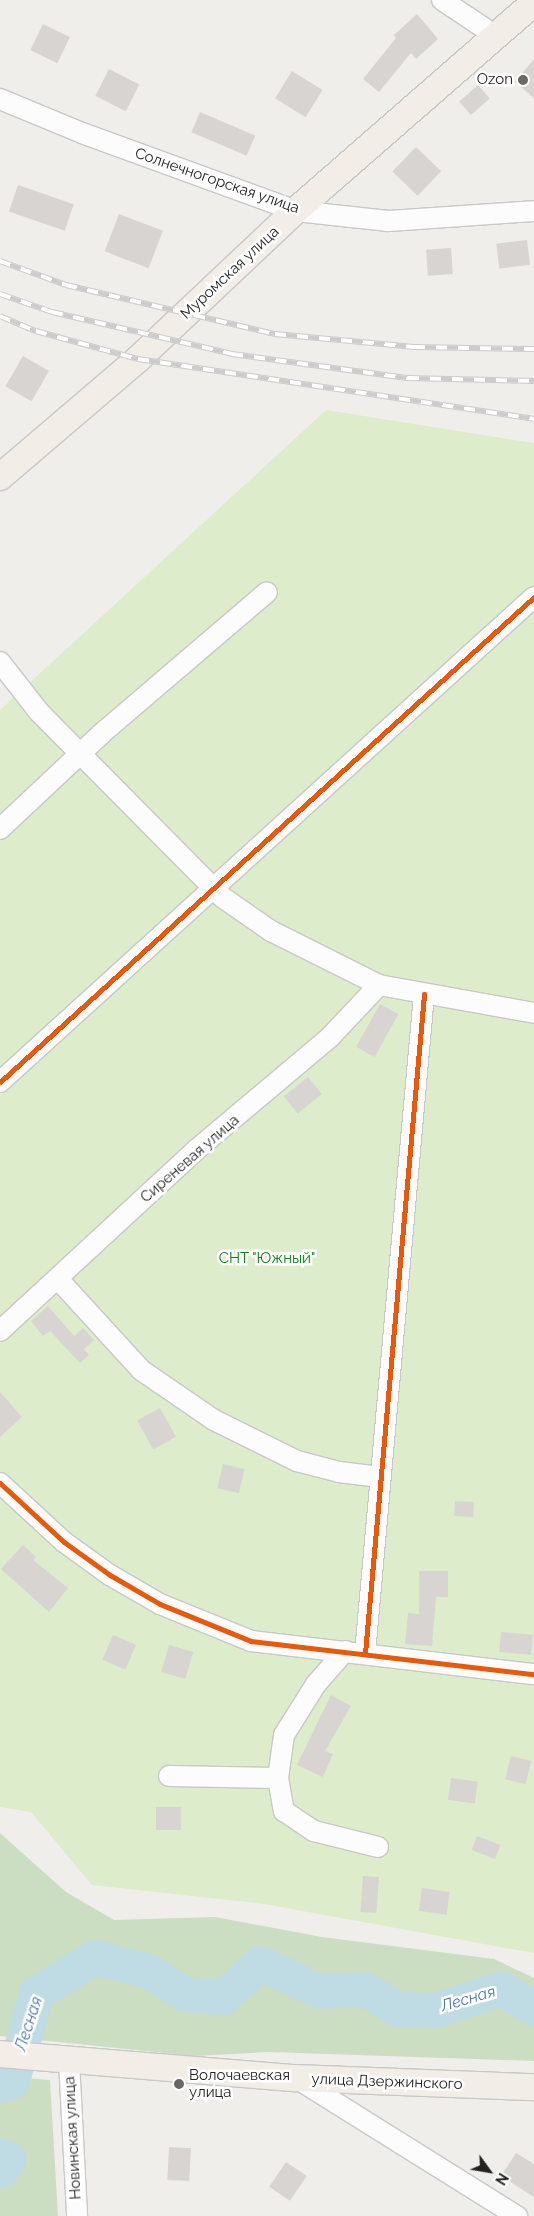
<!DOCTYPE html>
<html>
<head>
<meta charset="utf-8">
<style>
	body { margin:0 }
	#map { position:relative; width:534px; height:2216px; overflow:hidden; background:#f0eeeb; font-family:Raleway,sans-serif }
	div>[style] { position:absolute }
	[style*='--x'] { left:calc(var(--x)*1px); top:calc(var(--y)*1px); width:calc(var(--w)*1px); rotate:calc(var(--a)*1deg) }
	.grass>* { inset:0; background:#ddeccb }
	.forest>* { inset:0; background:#cbdec1 }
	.river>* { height:35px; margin:-17.5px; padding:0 17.5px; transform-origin:17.5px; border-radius:17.5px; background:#bfdbe3 }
	.building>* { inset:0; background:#d7d4d2; transform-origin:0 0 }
	.roads { filter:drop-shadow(1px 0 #c9c8c7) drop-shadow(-1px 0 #c9c8c7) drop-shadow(0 1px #c9c8c7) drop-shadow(0 -1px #c9c8c7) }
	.minor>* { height:20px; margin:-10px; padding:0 10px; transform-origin:10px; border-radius:10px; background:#fdfcfc }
	.major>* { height:26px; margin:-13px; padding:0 13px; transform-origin:13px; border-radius:13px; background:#f3ede7 }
	.rail>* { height:5.5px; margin-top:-2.75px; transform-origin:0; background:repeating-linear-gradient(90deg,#fff 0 11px,#ccc 0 22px); box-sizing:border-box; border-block:1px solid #ccc }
	.cycleway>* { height:5px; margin:-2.5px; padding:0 2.5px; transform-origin:2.5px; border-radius:2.5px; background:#e8590c }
	.dots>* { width:14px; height:14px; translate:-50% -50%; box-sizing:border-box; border:2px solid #fff; border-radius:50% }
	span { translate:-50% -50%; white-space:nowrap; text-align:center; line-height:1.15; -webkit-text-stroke:5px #fff; paint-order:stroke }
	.poi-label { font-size:15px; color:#222 }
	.right { translate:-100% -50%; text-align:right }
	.left { translate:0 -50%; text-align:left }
	.street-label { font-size:15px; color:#222 }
	.park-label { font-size:15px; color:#0c8416 }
	.water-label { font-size:16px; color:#4a7aab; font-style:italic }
	.north { position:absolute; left:464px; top:2146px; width:50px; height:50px; -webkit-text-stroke:4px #fff; paint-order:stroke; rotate:122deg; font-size:14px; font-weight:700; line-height:20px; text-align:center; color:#222 }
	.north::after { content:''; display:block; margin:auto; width:18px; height:22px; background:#222; clip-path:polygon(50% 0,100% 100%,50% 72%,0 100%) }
</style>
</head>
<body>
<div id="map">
	<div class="grass">
		<i style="clip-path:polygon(326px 410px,534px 443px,534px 1953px,264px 1904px,92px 1885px,31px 1812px,0 1807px,0 710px)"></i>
	</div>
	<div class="forest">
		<i style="clip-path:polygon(0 1833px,66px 1892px,114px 1920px,215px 1917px,322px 1937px,494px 1959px,534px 1978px,534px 2061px,269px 2052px,194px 2056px,0 2036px)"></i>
		<i style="clip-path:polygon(0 2076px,50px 2080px,58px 2216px,0 2216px)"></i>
	</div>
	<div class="river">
		<i style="--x:0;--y:2086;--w:13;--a:-23"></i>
		<i style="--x:12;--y:2081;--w:91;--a:-74.7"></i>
		<i style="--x:36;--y:1993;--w:69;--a:-31.4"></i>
		<i style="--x:95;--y:1957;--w:55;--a:14.8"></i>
		<i style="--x:148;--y:1971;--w:44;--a:31.9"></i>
		<i style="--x:185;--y:1994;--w:38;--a:5"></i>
		<i style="--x:223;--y:1997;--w:50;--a:-42.6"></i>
		<i style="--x:260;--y:1963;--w:65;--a:25.4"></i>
		<i style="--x:319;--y:1991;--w:45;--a:-2.5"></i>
		<i style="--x:364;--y:1989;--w:39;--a:31"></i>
		<i style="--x:397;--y:2009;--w:39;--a:1"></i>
		<i style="--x:436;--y:2010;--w:69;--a:-18.7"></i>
		<i style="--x:501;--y:1988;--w:39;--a:32"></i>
		<i style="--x:0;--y:2155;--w:9;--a:27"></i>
		<i style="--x:8;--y:2159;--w:14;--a:126"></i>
	</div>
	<div class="building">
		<i style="clip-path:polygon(417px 14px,438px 39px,416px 59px,411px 53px,379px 92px,363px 79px,396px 38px,394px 35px)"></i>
		<i style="left:43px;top:24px;width:30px;height:29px;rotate:26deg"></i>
		<i style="clip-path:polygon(534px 59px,534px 98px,515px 82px)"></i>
		<i style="left:109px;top:69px;width:34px;height:30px;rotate:27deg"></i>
		<i style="left:292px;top:71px;width:36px;height:32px;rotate:32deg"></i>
		<i style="left:478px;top:85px;width:18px;height:25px;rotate:49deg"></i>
		<i style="left:200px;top:112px;width:60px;height:22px;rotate:23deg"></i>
		<i style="left:416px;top:147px;width:35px;height:34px;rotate:44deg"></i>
		<i style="left:18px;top:185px;width:59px;height:28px;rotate:19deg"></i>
		<i style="left:119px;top:214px;width:47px;height:40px;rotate:21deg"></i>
		<i style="left:527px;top:240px;width:25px;height:31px;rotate:83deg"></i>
		<i style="left:451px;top:248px;width:26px;height:25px;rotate:86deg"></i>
		<i style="left:23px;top:356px;width:30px;height:35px;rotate:30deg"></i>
		<i style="left:380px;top:1004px;width:21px;height:49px;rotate:29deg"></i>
		<i style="left:308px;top:1077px;width:22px;height:31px;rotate:51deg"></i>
		<i style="clip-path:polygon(48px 1306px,74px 1336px,83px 1328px,94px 1340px,84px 1349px,89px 1355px,80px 1363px,50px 1331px,43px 1336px,31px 1321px)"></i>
		<i style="clip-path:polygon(0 1392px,22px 1417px,0 1437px)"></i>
		<i style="left:160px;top:1408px;width:33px;height:26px;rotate:61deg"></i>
		<i style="left:223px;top:1464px;width:22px;height:25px;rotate:13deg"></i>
		<i style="left:455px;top:1501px;width:19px;height:15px;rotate:3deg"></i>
		<i style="clip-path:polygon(23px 1545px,36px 1557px,33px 1560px,68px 1588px,49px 1612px,1px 1569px)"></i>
		<i style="clip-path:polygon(419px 1571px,448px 1571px,448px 1597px,436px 1597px,432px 1646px,405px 1644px,408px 1613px,419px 1614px)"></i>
		<i style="left:501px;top:1632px;width:32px;height:20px;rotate:5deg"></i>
		<i style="left:113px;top:1635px;width:25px;height:27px;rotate:23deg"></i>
		<i style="left:169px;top:1645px;width:25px;height:28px;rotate:16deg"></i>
		<i style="clip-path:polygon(331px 1695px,351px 1706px,325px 1751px,333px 1754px,323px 1777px,297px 1765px)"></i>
		<i style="left:511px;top:1756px;width:21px;height:24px;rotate:14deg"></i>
		<i style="left:451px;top:1778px;width:27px;height:22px;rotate:8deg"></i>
		<i style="left:181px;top:1807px;width:23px;height:25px;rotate:90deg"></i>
		<i style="left:477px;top:1836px;width:25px;height:15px;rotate:21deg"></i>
		<i style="left:363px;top:1876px;width:16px;height:36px;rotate:4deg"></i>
		<i style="left:422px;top:1888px;width:28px;height:23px;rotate:8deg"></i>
		<i style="left:169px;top:2147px;width:22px;height:33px;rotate:3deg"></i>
		<i style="clip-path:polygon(516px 2153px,534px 2164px,534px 2197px,501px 2176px)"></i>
		<i style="left:286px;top:2162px;width:25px;height:30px;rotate:34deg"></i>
	</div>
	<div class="roads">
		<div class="minor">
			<i style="--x:442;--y:0;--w:65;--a:33.7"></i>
			<i style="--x:0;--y:99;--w:89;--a:22.5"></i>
			<i style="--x:82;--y:133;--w:228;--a:20"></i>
			<i style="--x:296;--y:211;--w:93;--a:6.2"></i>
			<i style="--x:388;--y:221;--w:146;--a:-3.9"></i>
			<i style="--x:0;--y:662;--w:63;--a:52"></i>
			<i style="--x:39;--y:712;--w:260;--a:45.3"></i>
			<i style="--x:222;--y:897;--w:60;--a:34.8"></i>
			<i style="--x:271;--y:931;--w:121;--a:26.6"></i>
			<i style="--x:379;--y:985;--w:158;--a:10.2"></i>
			<i style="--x:0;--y:829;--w:139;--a:-43.2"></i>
			<i style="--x:101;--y:734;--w:218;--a:-40.5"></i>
			<i style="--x:0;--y:1082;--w:721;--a:-42.25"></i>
			<i style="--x:58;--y:1279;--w:123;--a:47.6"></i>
			<i style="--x:141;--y:1370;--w:88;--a:34.4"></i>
			<i style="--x:214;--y:1420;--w:93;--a:26.3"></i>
			<i style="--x:297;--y:1461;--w:43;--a:14.7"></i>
			<i style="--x:339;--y:1472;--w:41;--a:7"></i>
			<i style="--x:0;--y:1331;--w:267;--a:-42.7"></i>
			<i style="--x:196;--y:1150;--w:175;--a:-40.1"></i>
			<i style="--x:330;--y:1037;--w:71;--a:-46.7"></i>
			<i style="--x:0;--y:1483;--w:87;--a:42.7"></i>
			<i style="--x:64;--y:1542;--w:57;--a:35.7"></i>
			<i style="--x:110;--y:1575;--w:58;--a:30.1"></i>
			<i style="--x:160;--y:1604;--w:98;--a:22.1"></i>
			<i style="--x:251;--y:1641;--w:285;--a:6.7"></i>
			<i style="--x:345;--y:1651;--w:44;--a:131.3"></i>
			<i style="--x:316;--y:1684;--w:60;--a:122.1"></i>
			<i style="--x:284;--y:1735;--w:43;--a:97.9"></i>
			<i style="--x:278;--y:1778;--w:34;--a:80"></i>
			<i style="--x:284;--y:1811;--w:36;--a:34"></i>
			<i style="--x:314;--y:1831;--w:66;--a:14"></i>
			<i style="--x:365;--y:1653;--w:662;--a:-84.88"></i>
			<i style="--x:169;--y:1776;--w:109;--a:1.1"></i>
			<i style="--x:69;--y:2061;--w:155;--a:87"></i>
			<i style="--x:296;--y:2078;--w:261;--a:32"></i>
		</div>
		<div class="major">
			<i style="--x:0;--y:477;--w:182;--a:-40.5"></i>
			<i style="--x:138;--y:359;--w:214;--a:-43.3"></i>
			<i style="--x:294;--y:212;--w:318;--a:-41.1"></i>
			<i style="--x:0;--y:2054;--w:296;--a:4.7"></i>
			<i style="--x:295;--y:2078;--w:239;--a:2.2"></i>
		</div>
	</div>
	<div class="rail">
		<i style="--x:0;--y:261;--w:70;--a:20"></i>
		<i style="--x:66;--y:285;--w:215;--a:13.2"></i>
		<i style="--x:275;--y:334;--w:140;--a:5.3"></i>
		<i style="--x:414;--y:347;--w:120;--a:1"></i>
		<i style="--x:0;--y:294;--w:55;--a:19.1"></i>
		<i style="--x:52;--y:312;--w:185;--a:13.1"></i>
		<i style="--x:232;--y:354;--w:178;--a:7.8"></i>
		<i style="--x:408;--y:378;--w:126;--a:1.4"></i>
		<i style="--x:0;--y:316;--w:39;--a:23"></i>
		<i style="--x:36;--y:331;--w:106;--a:15.4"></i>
		<i style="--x:138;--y:359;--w:401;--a:8.6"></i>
	</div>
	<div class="cycleway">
		<i style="--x:0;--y:1082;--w:721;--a:-42.25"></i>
		<i style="--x:0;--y:1483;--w:87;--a:42.7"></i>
		<i style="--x:64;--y:1542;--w:57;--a:35.7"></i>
		<i style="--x:110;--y:1575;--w:58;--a:30.1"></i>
		<i style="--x:160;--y:1604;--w:98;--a:22.1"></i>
		<i style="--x:251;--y:1641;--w:285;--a:6.7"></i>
		<i style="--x:365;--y:1653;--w:662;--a:-84.88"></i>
	</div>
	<div class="dots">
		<i style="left:523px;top:80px;background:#6a6968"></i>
		<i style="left:179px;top:2084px;background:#6a6968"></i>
	</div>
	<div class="poi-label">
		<span class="right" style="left:513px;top:80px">Ozon</span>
		<span class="left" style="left:189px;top:2084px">Волочаевская<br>улица</span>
	</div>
	<div class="street-label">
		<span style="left:217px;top:181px;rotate:19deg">Солнечногорская улица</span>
		<span style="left:230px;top:273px;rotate:-43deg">Муромская улица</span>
		<span style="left:190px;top:1159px;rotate:-41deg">Сиреневая улица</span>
		<span style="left:387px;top:2082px;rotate:2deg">улица Дзержинского</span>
		<span style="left:73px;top:2138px;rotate:-93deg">Новинская улица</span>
	</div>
	<div class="park-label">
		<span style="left:267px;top:1259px">СНТ "Южный"</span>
	</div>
	<div class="water-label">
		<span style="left:468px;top:1999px;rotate:-16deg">Лесная</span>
		<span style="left:29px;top:2024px;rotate:-72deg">Лесная</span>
	</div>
	<div class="north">N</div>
</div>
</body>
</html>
